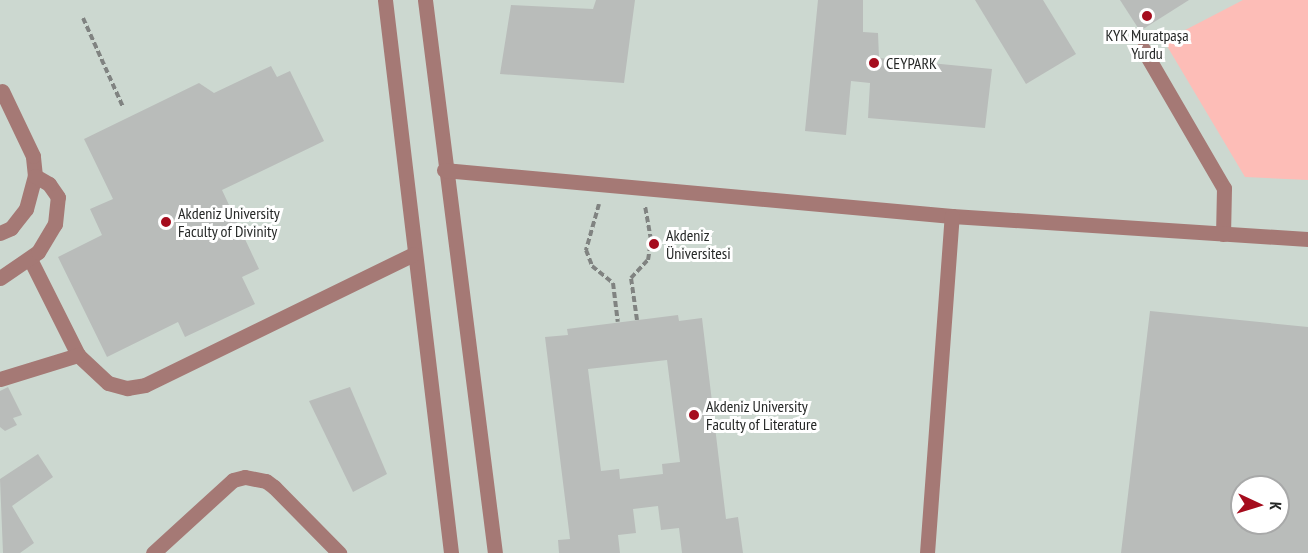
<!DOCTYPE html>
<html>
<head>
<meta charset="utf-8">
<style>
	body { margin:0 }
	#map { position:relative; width:1308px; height:553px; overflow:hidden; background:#dbdfdd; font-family:"PT Sans Narrow",sans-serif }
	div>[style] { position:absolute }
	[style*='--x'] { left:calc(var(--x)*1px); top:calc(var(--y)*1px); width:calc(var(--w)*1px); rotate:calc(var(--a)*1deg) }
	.built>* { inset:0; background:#ccd8d0 }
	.green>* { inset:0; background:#fdbdb7 }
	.building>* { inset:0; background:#b9bcba }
	.path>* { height:4px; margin-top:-2px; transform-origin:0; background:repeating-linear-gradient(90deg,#808381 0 6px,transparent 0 9px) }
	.minor>* { height:15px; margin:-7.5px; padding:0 7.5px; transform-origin:7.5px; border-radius:7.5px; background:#a57975 }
	.dots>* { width:16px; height:16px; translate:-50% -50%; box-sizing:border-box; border:3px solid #fff; border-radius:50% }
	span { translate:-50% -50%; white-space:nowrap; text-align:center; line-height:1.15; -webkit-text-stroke:6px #fff; paint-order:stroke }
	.poi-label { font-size:16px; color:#262827 }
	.left { translate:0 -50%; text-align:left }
	.north { position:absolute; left:1230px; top:475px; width:60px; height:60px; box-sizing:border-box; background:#fff; border:2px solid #a8a9a9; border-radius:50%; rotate:94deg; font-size:16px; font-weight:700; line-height:24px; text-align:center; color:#262827 }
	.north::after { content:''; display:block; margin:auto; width:21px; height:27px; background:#a50c1d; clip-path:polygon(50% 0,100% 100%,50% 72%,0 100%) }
</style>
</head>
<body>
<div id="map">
	<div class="built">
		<i style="clip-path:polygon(evenodd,0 0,1308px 0,1308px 553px,0 553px,0 0,1242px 487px,1278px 487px,1278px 523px,1242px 523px,1242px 487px)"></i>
	</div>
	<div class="green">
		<i style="clip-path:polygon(1243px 0,1308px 0,1308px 180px,1245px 177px,1164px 41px)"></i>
	</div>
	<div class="building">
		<i style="clip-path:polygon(596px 0,635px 0,624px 83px,500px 74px,511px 5px,593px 9px)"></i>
		<i style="clip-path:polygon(818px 0,863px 0,863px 32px,878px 33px,879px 58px,992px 69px,985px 128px,868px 118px,870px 83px,851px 81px,846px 135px,805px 131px)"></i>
		<i style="clip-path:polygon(975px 0,1043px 0,1076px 54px,1026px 84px)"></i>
		<i style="clip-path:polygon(1120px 0,1189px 0,1140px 31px)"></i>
		<i style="clip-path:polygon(271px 66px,277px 77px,290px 71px,324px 141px,222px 190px,259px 269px,242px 277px,255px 304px,185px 337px,178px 322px,107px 357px,58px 257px,102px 235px,90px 209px,113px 199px,84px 139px,199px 83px,214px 93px)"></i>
		<i style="clip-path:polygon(evenodd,1150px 311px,1308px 327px,1308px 553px,1121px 553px,1150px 311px,1242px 487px,1278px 487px,1278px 523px,1242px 523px,1242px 487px)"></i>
		<i style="clip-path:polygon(evenodd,678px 315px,679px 321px,702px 318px,726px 519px,738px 517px,743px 553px,682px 553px,679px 528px,661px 530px,658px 506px,633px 509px,636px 533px,618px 535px,620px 553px,559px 553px,558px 540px,570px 539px,545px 337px,568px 335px,567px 329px,678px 315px,667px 360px,680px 462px,662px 464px,663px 474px,620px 479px,619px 469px,601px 471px,588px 369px,667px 360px)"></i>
		<i style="clip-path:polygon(8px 387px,22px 415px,13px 418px,17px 425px,5px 431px,0 427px,0 391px)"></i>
		<i style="clip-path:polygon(350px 387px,387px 474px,353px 492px,309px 401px)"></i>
		<i style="clip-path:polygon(38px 454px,53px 477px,12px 506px,34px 543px,20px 553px,3px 553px,0 479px)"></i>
	</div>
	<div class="path">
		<i style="--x:83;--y:18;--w:98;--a:65.8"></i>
		<i style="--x:599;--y:204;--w:48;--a:105.8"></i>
		<i style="--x:586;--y:250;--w:17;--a:69"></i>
		<i style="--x:592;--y:266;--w:27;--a:39"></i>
		<i style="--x:613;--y:283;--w:39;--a:83"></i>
		<i style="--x:637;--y:320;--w:42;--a:-98.1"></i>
		<i style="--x:631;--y:278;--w:25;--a:-47"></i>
		<i style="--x:648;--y:260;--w:20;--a:-81"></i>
		<i style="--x:651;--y:240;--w:34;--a:-100"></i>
	</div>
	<div class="minor">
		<i style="--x:385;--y:0;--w:557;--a:83.19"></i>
		<i style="--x:425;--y:0;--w:557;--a:82.79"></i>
		<i style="--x:1143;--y:49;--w:161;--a:59.8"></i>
		<i style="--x:1224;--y:188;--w:46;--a:91.2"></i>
		<i style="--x:444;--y:170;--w:510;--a:5.17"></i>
		<i style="--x:952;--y:216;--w:357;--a:3.7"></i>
		<i style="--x:0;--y:233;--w:12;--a:-24"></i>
		<i style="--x:11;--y:228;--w:24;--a:-52"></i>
		<i style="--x:26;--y:209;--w:34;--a:-75"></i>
		<i style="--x:35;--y:176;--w:20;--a:-96"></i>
		<i style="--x:33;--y:156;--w:72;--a:-115.5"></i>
		<i style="--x:30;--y:259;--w:107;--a:63.4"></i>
		<i style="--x:78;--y:355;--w:41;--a:43"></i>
		<i style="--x:108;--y:383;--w:20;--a:15"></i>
		<i style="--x:127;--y:388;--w:18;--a:-9"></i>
		<i style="--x:145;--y:385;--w:299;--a:-26"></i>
		<i style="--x:0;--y:278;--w:46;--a:-34.4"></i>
		<i style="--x:38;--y:252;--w:33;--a:-59"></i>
		<i style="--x:55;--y:224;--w:27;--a:-84"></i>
		<i style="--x:58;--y:197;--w:16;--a:-125"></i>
		<i style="--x:49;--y:184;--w:16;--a:-150"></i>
		<i style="--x:0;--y:379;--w:82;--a:-17.1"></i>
		<i style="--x:153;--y:553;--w:108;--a:-42.4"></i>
		<i style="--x:233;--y:480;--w:12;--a:-14"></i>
		<i style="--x:245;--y:477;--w:21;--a:11"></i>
		<i style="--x:266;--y:481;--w:10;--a:37"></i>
		<i style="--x:274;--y:487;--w:93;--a:45.4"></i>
		<i style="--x:927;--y:553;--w:338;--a:-85.8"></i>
	</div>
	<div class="dots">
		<i style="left:1147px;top:16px;background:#a50c1d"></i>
		<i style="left:874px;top:63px;background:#a50c1d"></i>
		<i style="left:166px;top:222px;background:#a50c1d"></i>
		<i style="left:654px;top:244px;background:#a50c1d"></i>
		<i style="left:694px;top:415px;background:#a50c1d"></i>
	</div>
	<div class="poi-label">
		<span style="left:1147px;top:44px">KYK Muratpaşa<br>Yurdu</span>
		<span class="left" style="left:886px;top:63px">CEYPARK</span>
		<span class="left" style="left:178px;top:222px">Akdeniz University<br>Faculty of Divinity</span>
		<span class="left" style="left:666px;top:244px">Akdeniz<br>Üniversitesi</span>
		<span class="left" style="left:706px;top:415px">Akdeniz University<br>Faculty of Literature</span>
	</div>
	<div class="north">K</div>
</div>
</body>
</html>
